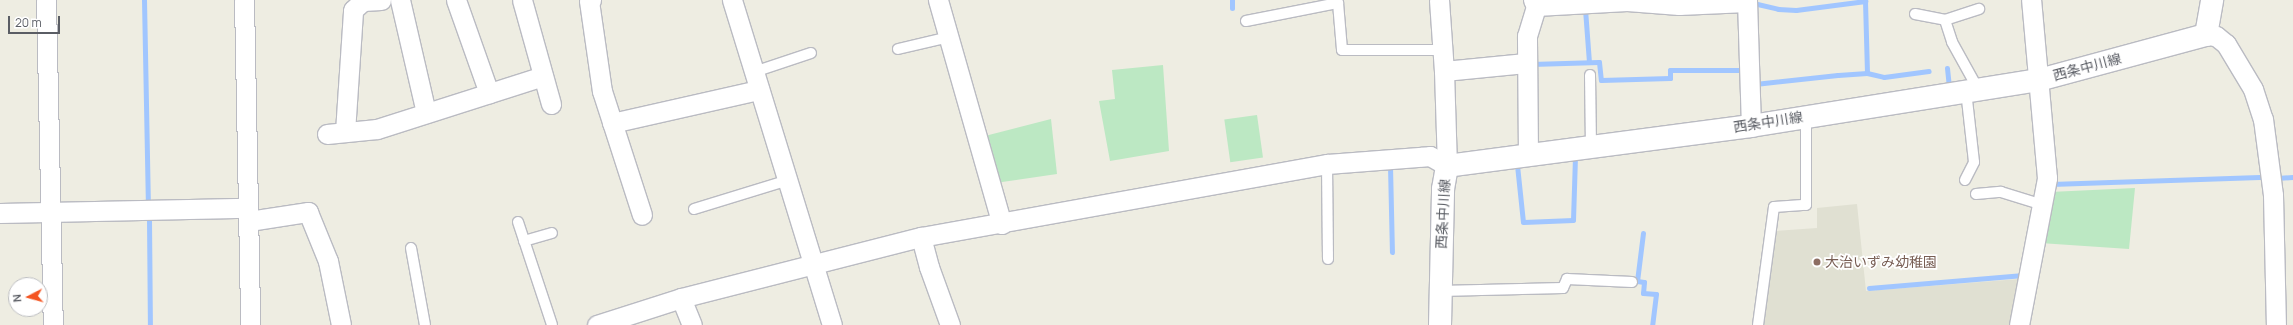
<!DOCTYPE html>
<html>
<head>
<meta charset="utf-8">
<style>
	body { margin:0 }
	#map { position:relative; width:2293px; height:325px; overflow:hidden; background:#eeede2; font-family:Manrope,"Noto Sans JP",sans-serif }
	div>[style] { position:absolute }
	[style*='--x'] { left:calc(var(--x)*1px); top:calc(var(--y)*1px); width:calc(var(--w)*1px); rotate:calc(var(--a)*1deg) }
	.education>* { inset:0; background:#e0e0d2 }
	.green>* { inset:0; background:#bce8c3; transform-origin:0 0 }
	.stream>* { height:5px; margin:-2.5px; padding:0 2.5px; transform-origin:2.5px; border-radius:2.5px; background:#a1c6ff }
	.roads { filter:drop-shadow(1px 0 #babbc2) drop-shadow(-1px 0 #babbc2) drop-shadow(0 1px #babbc2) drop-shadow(0 -1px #babbc2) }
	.service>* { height:10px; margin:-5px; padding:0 5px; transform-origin:5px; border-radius:5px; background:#fff }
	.minor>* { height:19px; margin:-9.5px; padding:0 9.5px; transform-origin:9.5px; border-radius:9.5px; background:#fff }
	.secondary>* { height:22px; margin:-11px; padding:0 11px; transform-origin:11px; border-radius:11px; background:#fff }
	.dots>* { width:11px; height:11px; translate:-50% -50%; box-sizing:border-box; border:2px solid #fff; border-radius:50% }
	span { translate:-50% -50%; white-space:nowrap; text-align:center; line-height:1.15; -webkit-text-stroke:3.5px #fff; paint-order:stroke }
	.street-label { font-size:14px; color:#5a5d64 }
	.education-label { font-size:14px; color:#785e54 }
	.left { translate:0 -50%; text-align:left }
	.north { position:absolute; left:8px; top:277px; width:40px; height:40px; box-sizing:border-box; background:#fff; border:1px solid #bdbec1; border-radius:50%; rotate:264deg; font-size:11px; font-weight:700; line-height:16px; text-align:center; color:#5a5d64 }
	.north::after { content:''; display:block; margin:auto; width:14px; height:18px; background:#f45522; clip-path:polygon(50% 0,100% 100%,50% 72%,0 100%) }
	.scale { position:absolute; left:8px; top:16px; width:52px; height:18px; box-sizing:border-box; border:2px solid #5a5d64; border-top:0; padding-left:5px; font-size:12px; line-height:14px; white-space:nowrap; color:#5a5d64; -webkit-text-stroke:3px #fff; paint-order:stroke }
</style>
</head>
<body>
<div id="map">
	<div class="education">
		<i style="clip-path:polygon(1857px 204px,1866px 291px,2019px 279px,2009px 325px,1763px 325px,1776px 231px,1817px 228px,1817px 208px)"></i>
	</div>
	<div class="green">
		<i style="clip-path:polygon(1163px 65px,1169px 151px,1110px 161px,1099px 101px,1115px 99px,1112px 70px)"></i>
		<i style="left:1257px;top:115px;width:43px;height:33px;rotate:82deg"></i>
		<i style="clip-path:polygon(1051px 119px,1057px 174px,995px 183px,981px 137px)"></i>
		<i style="clip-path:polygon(2135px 188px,2129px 249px,2040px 243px,2050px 192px)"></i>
	</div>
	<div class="stream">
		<i style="--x:144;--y:0;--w:201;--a:88.9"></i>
		<i style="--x:1232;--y:0;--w:8;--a:90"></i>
		<i style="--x:1753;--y:3;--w:26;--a:13"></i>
		<i style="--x:1778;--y:9;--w:18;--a:3"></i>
		<i style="--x:1796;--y:10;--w:70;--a:-7.4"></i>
		<i style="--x:1865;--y:1;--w:72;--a:88.4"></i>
		<i style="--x:1585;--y:9;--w:53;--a:85.7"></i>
		<i style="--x:1531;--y:64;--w:68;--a:-1.7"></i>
		<i style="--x:1599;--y:62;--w:18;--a:84"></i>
		<i style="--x:1601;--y:80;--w:69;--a:-1.7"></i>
		<i style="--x:1670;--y:78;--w:8;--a:-90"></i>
		<i style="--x:1670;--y:70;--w:75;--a:0"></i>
		<i style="--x:1947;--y:68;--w:18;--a:84"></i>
		<i style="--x:1949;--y:86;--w:3;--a:0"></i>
		<i style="--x:1755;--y:84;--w:83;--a:-6.2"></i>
		<i style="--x:1838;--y:75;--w:29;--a:-4"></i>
		<i style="--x:1867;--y:73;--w:17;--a:13"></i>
		<i style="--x:1884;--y:77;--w:45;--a:-7.6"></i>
		<i style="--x:1517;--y:165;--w:57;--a:84"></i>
		<i style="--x:1523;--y:222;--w:50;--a:-2.3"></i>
		<i style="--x:1573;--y:220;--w:62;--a:-88.2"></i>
		<i style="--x:1390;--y:166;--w:86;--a:88.7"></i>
		<i style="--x:2277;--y:178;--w:16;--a:-4"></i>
		<i style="--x:2051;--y:184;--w:216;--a:-1.9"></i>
		<i style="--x:149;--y:219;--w:106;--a:89.5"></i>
		<i style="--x:1643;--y:233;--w:48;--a:97.1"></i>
		<i style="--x:1637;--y:281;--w:7;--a:8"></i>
		<i style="--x:1644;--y:282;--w:11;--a:95"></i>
		<i style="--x:1643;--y:293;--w:13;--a:4"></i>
		<i style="--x:1656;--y:294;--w:31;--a:97"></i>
		<i style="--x:1869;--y:288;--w:155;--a:-4.8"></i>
	</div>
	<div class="roads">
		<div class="service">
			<i style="--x:1915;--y:14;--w:31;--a:11"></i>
			<i style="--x:1945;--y:20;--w:23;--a:72"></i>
			<i style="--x:1952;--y:42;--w:54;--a:61"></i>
			<i style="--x:1945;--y:20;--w:36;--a:-18"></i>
			<i style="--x:1246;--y:21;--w:94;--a:-11.1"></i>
			<i style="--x:1338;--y:3;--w:47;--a:85.1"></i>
			<i style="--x:1342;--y:50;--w:101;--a:0"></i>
			<i style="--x:898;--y:49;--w:52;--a:-13.2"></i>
			<i style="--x:754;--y:72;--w:60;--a:-18.4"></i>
			<i style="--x:1590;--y:75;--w:72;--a:89.2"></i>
			<i style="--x:1327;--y:164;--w:95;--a:89.4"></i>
			<i style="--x:1965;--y:180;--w:20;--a:-63"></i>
			<i style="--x:1974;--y:162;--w:71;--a:-96.4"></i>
			<i style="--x:1976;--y:194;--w:25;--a:-5"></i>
			<i style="--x:2001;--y:192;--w:44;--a:17.2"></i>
			<i style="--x:694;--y:209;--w:98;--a:-17.1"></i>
			<i style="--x:518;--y:222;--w:108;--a:71.7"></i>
			<i style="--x:524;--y:241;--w:29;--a:-16"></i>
			<i style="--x:411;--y:248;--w:78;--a:79.7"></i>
			<i style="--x:1440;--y:291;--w:123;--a:-1.4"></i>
			<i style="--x:1563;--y:288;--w:10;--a:-66"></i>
			<i style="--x:1567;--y:279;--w:65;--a:2.6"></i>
			<i style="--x:1758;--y:325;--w:119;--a:-82.3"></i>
			<i style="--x:1774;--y:207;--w:32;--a:-4"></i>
			<i style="--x:1806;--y:205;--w:88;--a:-90"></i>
		</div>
		<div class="minor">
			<i style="--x:46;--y:0;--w:325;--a:88.8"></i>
			<i style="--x:244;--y:0;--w:325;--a:88.9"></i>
			<i style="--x:400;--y:0;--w:116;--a:77"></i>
			<i style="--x:456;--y:0;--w:99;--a:70.5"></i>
			<i style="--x:522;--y:0;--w:108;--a:74.4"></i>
			<i style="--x:591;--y:0;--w:2;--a:153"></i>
			<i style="--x:589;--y:1;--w:91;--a:81.8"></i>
			<i style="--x:602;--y:91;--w:130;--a:72.1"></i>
			<i style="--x:732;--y:0;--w:340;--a:72.9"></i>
			<i style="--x:938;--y:0;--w:233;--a:74.1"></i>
			<i style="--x:1439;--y:0;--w:71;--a:86"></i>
			<i style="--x:1444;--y:71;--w:95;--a:88.2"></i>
			<i style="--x:1533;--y:0;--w:7;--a:63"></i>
			<i style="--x:1536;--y:6;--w:91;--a:-3.1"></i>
			<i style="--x:1627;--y:1;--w:52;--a:4.4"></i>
			<i style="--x:1679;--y:5;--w:68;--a:-2.5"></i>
			<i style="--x:1747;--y:0;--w:126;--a:88.2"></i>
			<i style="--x:2206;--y:35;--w:10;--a:6"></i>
			<i style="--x:2216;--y:36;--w:13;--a:39"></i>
			<i style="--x:2226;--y:44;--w:52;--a:59"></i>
			<i style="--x:2253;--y:89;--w:32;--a:72"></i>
			<i style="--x:2263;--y:119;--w:77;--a:82.5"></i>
			<i style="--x:2273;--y:195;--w:130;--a:88.7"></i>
			<i style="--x:1444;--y:71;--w:82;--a:-5.6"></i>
			<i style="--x:612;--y:123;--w:151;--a:-12.7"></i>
			<i style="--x:345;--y:132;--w:122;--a:-86.2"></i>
			<i style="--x:353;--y:10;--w:13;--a:-42"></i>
			<i style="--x:363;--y:1;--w:18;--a:-3"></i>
			<i style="--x:327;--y:134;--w:50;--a:-5.7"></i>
			<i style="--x:377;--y:129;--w:174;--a:-17.7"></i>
			<i style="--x:1528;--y:155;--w:119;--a:-90.5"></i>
			<i style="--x:1527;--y:36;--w:31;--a:-73"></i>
			<i style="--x:0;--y:213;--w:248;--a:-1.2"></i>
			<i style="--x:249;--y:221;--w:60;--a:-8.7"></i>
			<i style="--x:308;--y:212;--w:53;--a:67.8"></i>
			<i style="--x:328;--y:261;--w:65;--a:78.5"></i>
			<i style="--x:921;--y:237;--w:31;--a:75"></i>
			<i style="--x:929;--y:267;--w:62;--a:70.1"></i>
			<i style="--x:681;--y:298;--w:29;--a:68"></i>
			<i style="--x:597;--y:325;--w:88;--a:-17.8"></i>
			<i style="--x:681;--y:298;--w:248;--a:-14.3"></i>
			<i style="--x:921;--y:237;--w:413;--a:-10.2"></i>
			<i style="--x:1327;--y:164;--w:103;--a:-4.4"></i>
			<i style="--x:1430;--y:156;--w:20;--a:30"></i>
			<i style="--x:2019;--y:325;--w:150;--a:-79.2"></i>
			<i style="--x:2047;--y:178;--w:179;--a:-95.1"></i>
		</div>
		<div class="secondary">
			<i style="--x:1440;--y:325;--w:136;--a:-88.7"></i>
			<i style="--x:1443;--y:189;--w:23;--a:-80"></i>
			<i style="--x:1447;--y:166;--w:307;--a:-7.5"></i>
			<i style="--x:1751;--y:126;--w:292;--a:-9.1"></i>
			<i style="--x:2039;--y:80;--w:173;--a:-15.1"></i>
			<i style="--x:2206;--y:35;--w:36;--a:-80"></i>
		</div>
	</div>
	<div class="dots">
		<i style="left:1817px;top:262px;background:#8d6e63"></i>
	</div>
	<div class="street-label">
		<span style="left:2087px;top:67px;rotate:-15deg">西条中川線</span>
		<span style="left:1768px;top:122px;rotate:-9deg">西条中川線</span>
		<span style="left:1443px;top:214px;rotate:-87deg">西条中川線</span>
	</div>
	<div class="education-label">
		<span class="left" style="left:1825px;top:262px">大治いずみ幼稚園</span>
	</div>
	<div class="north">N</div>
	<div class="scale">20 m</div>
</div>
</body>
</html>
